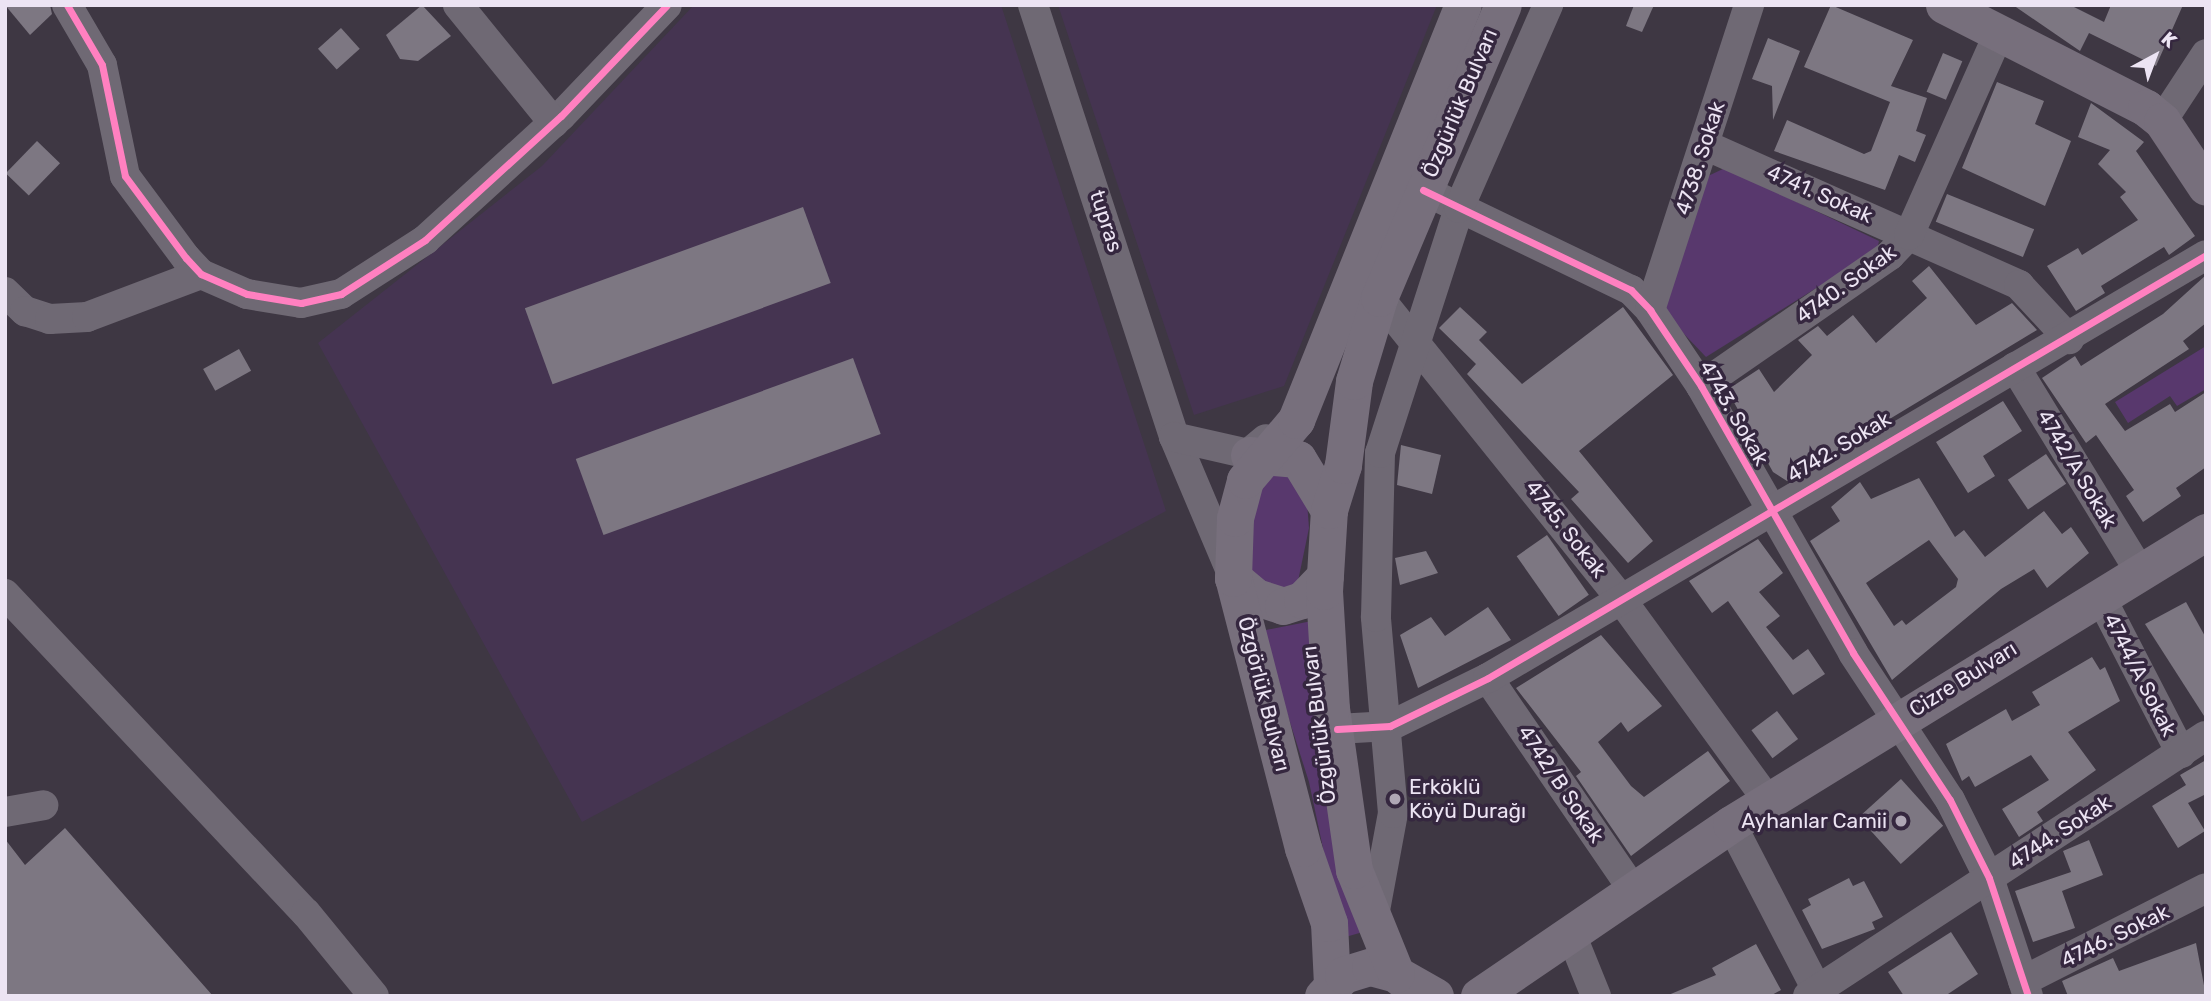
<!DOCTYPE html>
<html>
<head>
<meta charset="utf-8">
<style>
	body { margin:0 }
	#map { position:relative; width:2211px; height:1001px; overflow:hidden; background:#3e3743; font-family:Rubik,sans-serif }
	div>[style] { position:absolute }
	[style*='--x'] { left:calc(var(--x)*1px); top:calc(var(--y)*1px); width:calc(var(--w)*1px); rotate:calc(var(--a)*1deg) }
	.built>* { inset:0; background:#453451 }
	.green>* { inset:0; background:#58386d }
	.building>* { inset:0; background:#7d7782; transform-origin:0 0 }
	.minor>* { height:30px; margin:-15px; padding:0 15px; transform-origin:15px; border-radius:15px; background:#6f6974 }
	.major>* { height:37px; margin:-18.5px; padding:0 18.5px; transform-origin:18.5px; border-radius:18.5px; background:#776f7c }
	.cycleway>* { height:7px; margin:-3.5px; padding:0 3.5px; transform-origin:3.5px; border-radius:3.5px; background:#ff80c0 }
	.dots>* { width:19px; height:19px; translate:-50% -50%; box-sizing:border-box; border:4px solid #35273f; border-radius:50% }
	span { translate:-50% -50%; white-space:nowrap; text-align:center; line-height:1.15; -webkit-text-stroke:7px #35273f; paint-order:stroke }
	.street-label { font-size:21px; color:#ece4f3 }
	.poi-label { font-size:21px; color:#ece4f3 }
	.left { translate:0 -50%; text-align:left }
	.right { translate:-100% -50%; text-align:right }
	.frame { position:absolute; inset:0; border:7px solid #ece4f3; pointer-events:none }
	.north { position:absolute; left:2120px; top:21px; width:70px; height:70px; -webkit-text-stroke:5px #35273f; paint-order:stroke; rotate:41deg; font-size:19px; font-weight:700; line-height:28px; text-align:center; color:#ece4f3 }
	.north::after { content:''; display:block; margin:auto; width:24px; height:32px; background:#ece4f3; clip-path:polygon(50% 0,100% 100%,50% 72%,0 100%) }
</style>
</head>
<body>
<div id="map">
	<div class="built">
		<i style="clip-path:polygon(694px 5px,1001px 5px,1166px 511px,582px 822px,318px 343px,542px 166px)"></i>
		<i style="clip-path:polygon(1058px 5px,1437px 5px,1284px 386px,1194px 415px)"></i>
	</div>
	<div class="green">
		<i style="clip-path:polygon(1725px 168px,1879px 241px,1877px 250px,1706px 357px,1664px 313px,1708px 176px)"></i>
		<i style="clip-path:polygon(2206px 346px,2206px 389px,2177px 406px,2170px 396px,2128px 423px,2115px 402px)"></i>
		<i style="clip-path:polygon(1289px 467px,1306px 489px,1309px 528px,1297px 586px,1279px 594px,1255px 585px,1244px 539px,1264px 477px)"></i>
		<i style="clip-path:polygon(1312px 621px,1363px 932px,1342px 938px,1309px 782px,1261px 631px)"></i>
	</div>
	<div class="building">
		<i style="clip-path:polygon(5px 5px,50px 5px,52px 14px,30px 35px)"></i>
		<i style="clip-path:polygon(422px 5px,451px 36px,418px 61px,400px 59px,386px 35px)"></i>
		<i style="clip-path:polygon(1634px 5px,1654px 5px,1642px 32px,1626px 26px)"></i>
		<i style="clip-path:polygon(1831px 5px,1913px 40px,1891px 86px,1927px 98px,1916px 131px,1926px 135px,1915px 162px,1899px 155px,1885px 190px,1774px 151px,1787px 120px,1864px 154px,1871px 151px,1890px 102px,1804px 67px)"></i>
		<i style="clip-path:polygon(2013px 5px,2070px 5px,2104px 22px,2111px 5px,2183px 5px,2156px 66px,2089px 33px,2080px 51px)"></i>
		<i style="left:341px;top:28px;width:28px;height:31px;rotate:48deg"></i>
		<i style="clip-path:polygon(1768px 38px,1800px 51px,1773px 120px,1772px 86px,1752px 79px)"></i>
		<i style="left:1943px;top:53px;width:21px;height:42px;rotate:23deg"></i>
		<i style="clip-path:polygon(1997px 82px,2044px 101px,2035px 124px,2071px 141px,2045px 206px,1962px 168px)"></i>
		<i style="clip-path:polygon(2091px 103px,2144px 142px,2136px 151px,2195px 236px,2169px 255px,2164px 247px,2101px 286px,2105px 293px,2076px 311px,2047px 266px,2078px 248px,2082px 255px,2138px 220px,2120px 197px,2126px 192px,2098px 164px,2110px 150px,2078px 137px)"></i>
		<i style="left:37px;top:141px;width:32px;height:45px;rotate:44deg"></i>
		<i style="left:1947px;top:194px;width:94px;height:30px;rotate:22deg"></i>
		<i style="left:803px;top:207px;width:81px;height:296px;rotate:70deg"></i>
		<i style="clip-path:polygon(1929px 266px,1976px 325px,2012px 303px,2037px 330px,1787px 481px,1773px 472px,1727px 390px,1759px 369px,1774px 392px,1812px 355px,1798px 340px,1818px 326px,1827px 336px,1853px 315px,1876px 343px,1927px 298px,1912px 281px)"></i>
		<i style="clip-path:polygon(2206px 275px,2206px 323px,2183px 341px,2189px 349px,2105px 404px,2125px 431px,2170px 404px,2175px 412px,2206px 392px,2206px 467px,2176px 488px,2181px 496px,2143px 522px,2126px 496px,2134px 490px,2096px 435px,2086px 443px,2042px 378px,2075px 356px,2081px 366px,2163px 314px)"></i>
		<i style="clip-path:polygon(1460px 307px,1487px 332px,1479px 340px,1522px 384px,1623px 307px,1673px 375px,1579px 451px,1653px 541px,1628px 563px,1571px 499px,1579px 492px,1467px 374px,1476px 364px,1439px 328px)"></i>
		<i style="left:239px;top:349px;width:25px;height:41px;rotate:61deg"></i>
		<i style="left:853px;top:358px;width:81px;height:295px;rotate:70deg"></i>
		<i style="clip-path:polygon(2003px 401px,2022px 431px,1983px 456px,1995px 476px,1968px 493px,1936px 442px)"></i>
		<i style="clip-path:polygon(1401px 445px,1441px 455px,1432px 494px,1397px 485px)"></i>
		<i style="left:2046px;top:454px;width:36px;height:46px;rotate:56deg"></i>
		<i style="clip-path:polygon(evenodd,1919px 478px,1955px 537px,1964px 530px,1985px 557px,2044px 511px,2062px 534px,2071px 527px,2089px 553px,2047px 588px,2034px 569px,2001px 589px,1892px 680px,1810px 541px,1840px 521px,1831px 507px,1860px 482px,1871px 499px,1919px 478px,1929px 540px,1958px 579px,1956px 587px,1906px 625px,1902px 620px,1894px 626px,1866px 583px,1929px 540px)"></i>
		<i style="left:1547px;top:535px;width:73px;height:37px;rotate:55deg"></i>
		<i style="clip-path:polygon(1758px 539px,1783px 573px,1759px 592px,1780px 616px,1766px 627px,1793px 660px,1808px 649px,1825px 674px,1793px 695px,1728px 601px,1712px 613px,1689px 581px)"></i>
		<i style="clip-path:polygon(1426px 551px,1438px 573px,1400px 585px,1395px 558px)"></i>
		<i style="clip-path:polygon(2186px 602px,2206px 638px,2206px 719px,2145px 624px)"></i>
		<i style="clip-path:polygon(1488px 607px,1511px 640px,1418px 688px,1400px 635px,1431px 617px,1445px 636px)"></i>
		<i style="clip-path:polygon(1601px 635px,1662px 706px,1628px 732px,1621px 722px,1598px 742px,1631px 786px,1644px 797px,1708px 751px,1730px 781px,1631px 856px,1576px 776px,1581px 772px,1516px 688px)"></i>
		<i style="clip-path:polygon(2092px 657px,2100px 670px,2105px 667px,2120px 701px,2068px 732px,2096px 770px,2037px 812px,2043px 821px,2019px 837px,2002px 809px,2049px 780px,2031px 755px,1975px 787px,1969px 776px,1962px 781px,1946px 744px,2006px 709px,2012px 721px,2040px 705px,2032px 692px)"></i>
		<i style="left:1777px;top:711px;width:35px;height:32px;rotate:53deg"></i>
		<i style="clip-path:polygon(2206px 760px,2206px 794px,2188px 803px,2205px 831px,2178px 848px,2152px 806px,2186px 785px,2180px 775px)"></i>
		<i style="left:1901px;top:779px;width:63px;height:57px;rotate:48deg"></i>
		<i style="clip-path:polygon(65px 828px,213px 996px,5px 996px,5px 839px,25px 865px)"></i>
		<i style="clip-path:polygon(2089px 840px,2103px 875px,2062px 891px,2075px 928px,2033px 942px,2015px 891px,2071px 872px,2063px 851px)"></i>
		<i style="clip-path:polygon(1849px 878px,1853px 886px,1864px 881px,1883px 917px,1872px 922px,1875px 929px,1822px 949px,1802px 910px,1811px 905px,1808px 899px)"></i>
		<i style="clip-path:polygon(1951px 932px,1978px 974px,1945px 996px,1904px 996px,1888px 972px)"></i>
		<i style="clip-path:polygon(2196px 943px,2206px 996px,2068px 996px,2062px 981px,2113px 958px,2119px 971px)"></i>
		<i style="clip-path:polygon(1756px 944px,1781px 990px,1770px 996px,1666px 996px,1716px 975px,1712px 968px)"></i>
	</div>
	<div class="minor">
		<i style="--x:67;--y:5;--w:69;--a:59.7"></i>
		<i style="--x:102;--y:65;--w:113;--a:78.3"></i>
		<i style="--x:125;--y:176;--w:102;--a:53.4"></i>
		<i style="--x:186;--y:258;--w:22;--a:47"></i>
		<i style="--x:201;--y:274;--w:50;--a:23.5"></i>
		<i style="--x:247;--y:294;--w:55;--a:9.5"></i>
		<i style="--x:301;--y:303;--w:41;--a:-12.7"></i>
		<i style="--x:341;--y:294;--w:100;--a:-32.7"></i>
		<i style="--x:425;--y:240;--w:184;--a:-42.4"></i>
		<i style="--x:561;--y:116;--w:153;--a:-46.3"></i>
		<i style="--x:458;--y:5;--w:152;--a:50.9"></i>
		<i style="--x:1033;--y:5;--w:454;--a:71.9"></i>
		<i style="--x:2162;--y:121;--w:80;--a:-56.7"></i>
		<i style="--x:1705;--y:145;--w:344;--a:24"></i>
		<i style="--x:2019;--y:285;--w:74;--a:47.2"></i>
		<i style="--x:1423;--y:190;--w:231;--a:25.7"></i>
		<i style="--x:1631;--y:290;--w:28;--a:46"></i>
		<i style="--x:1650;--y:310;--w:92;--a:56.1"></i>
		<i style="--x:1701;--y:386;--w:307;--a:60.3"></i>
		<i style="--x:1853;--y:653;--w:176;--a:56.6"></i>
		<i style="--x:1950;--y:800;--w:87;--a:63.4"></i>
		<i style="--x:1989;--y:878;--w:124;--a:71.7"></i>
		<i style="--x:5;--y:292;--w:28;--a:44"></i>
		<i style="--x:25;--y:311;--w:26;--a:18"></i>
		<i style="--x:50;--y:319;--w:37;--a:-3"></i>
		<i style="--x:87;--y:317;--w:122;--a:-20.7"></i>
		<i style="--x:1379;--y:298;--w:390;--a:51.2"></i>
		<i style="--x:1623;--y:602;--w:246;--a:53.9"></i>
		<i style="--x:1650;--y:310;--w:321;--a:-72"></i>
		<i style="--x:2015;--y:367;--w:238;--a:58.6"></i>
		<i style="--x:1701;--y:386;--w:230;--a:-34.7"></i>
		<i style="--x:1890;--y:255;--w:28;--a:-46"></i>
		<i style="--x:1909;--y:235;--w:223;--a:-66"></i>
		<i style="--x:1232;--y:574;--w:149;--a:-112.9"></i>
		<i style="--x:1174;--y:437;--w:76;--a:12.9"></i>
		<i style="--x:1248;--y:454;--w:23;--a:-40"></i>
		<i style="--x:5;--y:594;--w:439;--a:46.7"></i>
		<i style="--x:306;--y:913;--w:107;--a:50.7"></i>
		<i style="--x:2100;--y:596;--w:177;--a:62.7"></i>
		<i style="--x:1488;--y:678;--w:258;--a:55.6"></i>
		<i style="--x:1337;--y:729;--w:53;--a:-3.2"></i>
		<i style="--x:1390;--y:726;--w:109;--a:-26.1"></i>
		<i style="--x:1488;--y:678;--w:833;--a:-30.5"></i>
		<i style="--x:5;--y:812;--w:39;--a:-10"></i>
		<i style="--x:1731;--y:824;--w:194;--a:62.6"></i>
		<i style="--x:1373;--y:921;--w:110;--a:-79.5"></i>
		<i style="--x:1393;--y:813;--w:197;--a:-95"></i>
		<i style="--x:1376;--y:617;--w:164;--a:-88.6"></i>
		<i style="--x:1380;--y:453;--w:257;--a:-72.1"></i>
		<i style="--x:1459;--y:208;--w:222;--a:-66.3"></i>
		<i style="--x:1571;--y:934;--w:67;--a:68"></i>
		<i style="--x:2023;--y:981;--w:205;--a:-26.9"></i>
		<i style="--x:1808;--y:996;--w:475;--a:-33.2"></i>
	</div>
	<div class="major">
		<i style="--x:1944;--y:5;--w:227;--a:27"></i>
		<i style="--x:2146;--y:108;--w:21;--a:39"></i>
		<i style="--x:2162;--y:121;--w:79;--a:56.3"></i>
		<i style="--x:1249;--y:455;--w:49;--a:4.7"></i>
		<i style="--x:1298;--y:459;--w:60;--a:58.7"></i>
		<i style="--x:1233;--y:578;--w:30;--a:40"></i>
		<i style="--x:1256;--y:597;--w:28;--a:18"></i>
		<i style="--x:1283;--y:606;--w:20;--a:-18"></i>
		<i style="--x:1302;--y:600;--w:33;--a:-46"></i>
		<i style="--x:1332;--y:984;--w:61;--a:-92.8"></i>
		<i style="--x:1329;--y:923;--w:79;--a:-109.1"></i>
		<i style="--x:1303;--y:848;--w:279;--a:-104.5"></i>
		<i style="--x:1233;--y:578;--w:60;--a:-88.1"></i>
		<i style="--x:1235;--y:518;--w:39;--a:-75"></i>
		<i style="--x:1245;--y:480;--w:79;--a:-49.6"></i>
		<i style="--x:1296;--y:420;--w:447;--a:-68.1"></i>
		<i style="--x:1323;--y:996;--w:29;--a:-46"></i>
		<i style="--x:1343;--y:975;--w:28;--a:-17"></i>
		<i style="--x:1370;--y:967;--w:27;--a:15"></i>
		<i style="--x:1396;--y:974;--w:19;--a:39"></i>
		<i style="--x:1435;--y:996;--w:45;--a:-150.6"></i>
		<i style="--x:1396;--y:974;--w:112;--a:-112"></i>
		<i style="--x:1354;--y:870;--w:163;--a:-98.1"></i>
		<i style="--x:1331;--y:709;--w:118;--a:-93.4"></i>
		<i style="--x:1324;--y:591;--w:81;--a:-86.5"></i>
		<i style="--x:1329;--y:510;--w:47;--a:-72.7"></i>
		<i style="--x:1343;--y:465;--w:85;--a:-82.5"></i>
		<i style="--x:1354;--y:381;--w:87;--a:-73.2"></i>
		<i style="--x:1379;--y:298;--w:318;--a:-67.1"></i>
		<i style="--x:1479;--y:996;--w:305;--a:-34.3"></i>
		<i style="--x:1731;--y:824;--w:558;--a:-31.58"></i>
	</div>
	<div class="cycleway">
		<i style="--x:67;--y:5;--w:69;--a:59.7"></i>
		<i style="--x:102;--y:65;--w:113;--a:78.3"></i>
		<i style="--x:125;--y:176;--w:102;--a:53.4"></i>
		<i style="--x:186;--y:258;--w:22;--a:47"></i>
		<i style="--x:201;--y:274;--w:50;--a:23.5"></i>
		<i style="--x:247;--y:294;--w:55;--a:9.5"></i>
		<i style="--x:301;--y:303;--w:41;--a:-12.7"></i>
		<i style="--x:341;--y:294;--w:100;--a:-32.7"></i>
		<i style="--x:425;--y:240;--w:184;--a:-42.4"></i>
		<i style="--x:561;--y:116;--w:153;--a:-46.3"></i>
		<i style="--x:1423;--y:190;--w:231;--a:25.7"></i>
		<i style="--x:1631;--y:290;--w:28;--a:46"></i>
		<i style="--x:1650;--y:310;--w:92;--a:56.1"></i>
		<i style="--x:1701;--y:386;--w:307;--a:60.3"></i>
		<i style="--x:1853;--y:653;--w:176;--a:56.6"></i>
		<i style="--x:1950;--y:800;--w:87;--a:63.4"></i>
		<i style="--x:1989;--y:878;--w:124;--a:71.7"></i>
		<i style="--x:1337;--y:729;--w:53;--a:-3.2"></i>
		<i style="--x:1390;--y:726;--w:109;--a:-26.1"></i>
		<i style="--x:1488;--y:678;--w:833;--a:-30.5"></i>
	</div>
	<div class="dots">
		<i style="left:1395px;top:799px;background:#afa7b5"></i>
		<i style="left:1901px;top:821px;background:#afa7b5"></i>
	</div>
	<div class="street-label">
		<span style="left:1460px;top:103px;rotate:-67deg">Özgürlük Bulvarı</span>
		<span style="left:1700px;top:158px;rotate:-72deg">4738. Sokak</span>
		<span style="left:1820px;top:194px;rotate:24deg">4741. Sokak</span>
		<span style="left:1106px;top:221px;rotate:72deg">tupras</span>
		<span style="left:1846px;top:284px;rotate:-36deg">4740. Sokak</span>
		<span style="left:1734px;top:413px;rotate:60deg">4743. Sokak</span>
		<span style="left:1839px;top:447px;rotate:-31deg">4742. Sokak</span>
		<span style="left:2077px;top:469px;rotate:59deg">4742/A Sokak</span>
		<span style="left:1566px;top:529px;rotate:52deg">4745. Sokak</span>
		<span style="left:2140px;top:675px;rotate:63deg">4744/A Sokak</span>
		<span style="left:1963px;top:679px;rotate:-32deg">Cizre Bulvarı</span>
		<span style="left:1264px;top:694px;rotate:76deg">Özgörlük Bulvarı</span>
		<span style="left:1319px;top:725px;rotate:-97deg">Özgürlük Bulvarı</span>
		<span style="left:1561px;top:784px;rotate:56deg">4742/B Sokak</span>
		<span style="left:2060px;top:832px;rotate:-33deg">4744. Sokak</span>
		<span style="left:2115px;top:936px;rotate:-26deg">4746. Sokak</span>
	</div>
	<div class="poi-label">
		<span class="left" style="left:1409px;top:799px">Erköklü<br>Köyü Durağı</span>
		<span class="right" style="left:1887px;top:821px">Ayhanlar Camii</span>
	</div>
	<div class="frame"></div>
	<div class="north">K</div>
</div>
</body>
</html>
